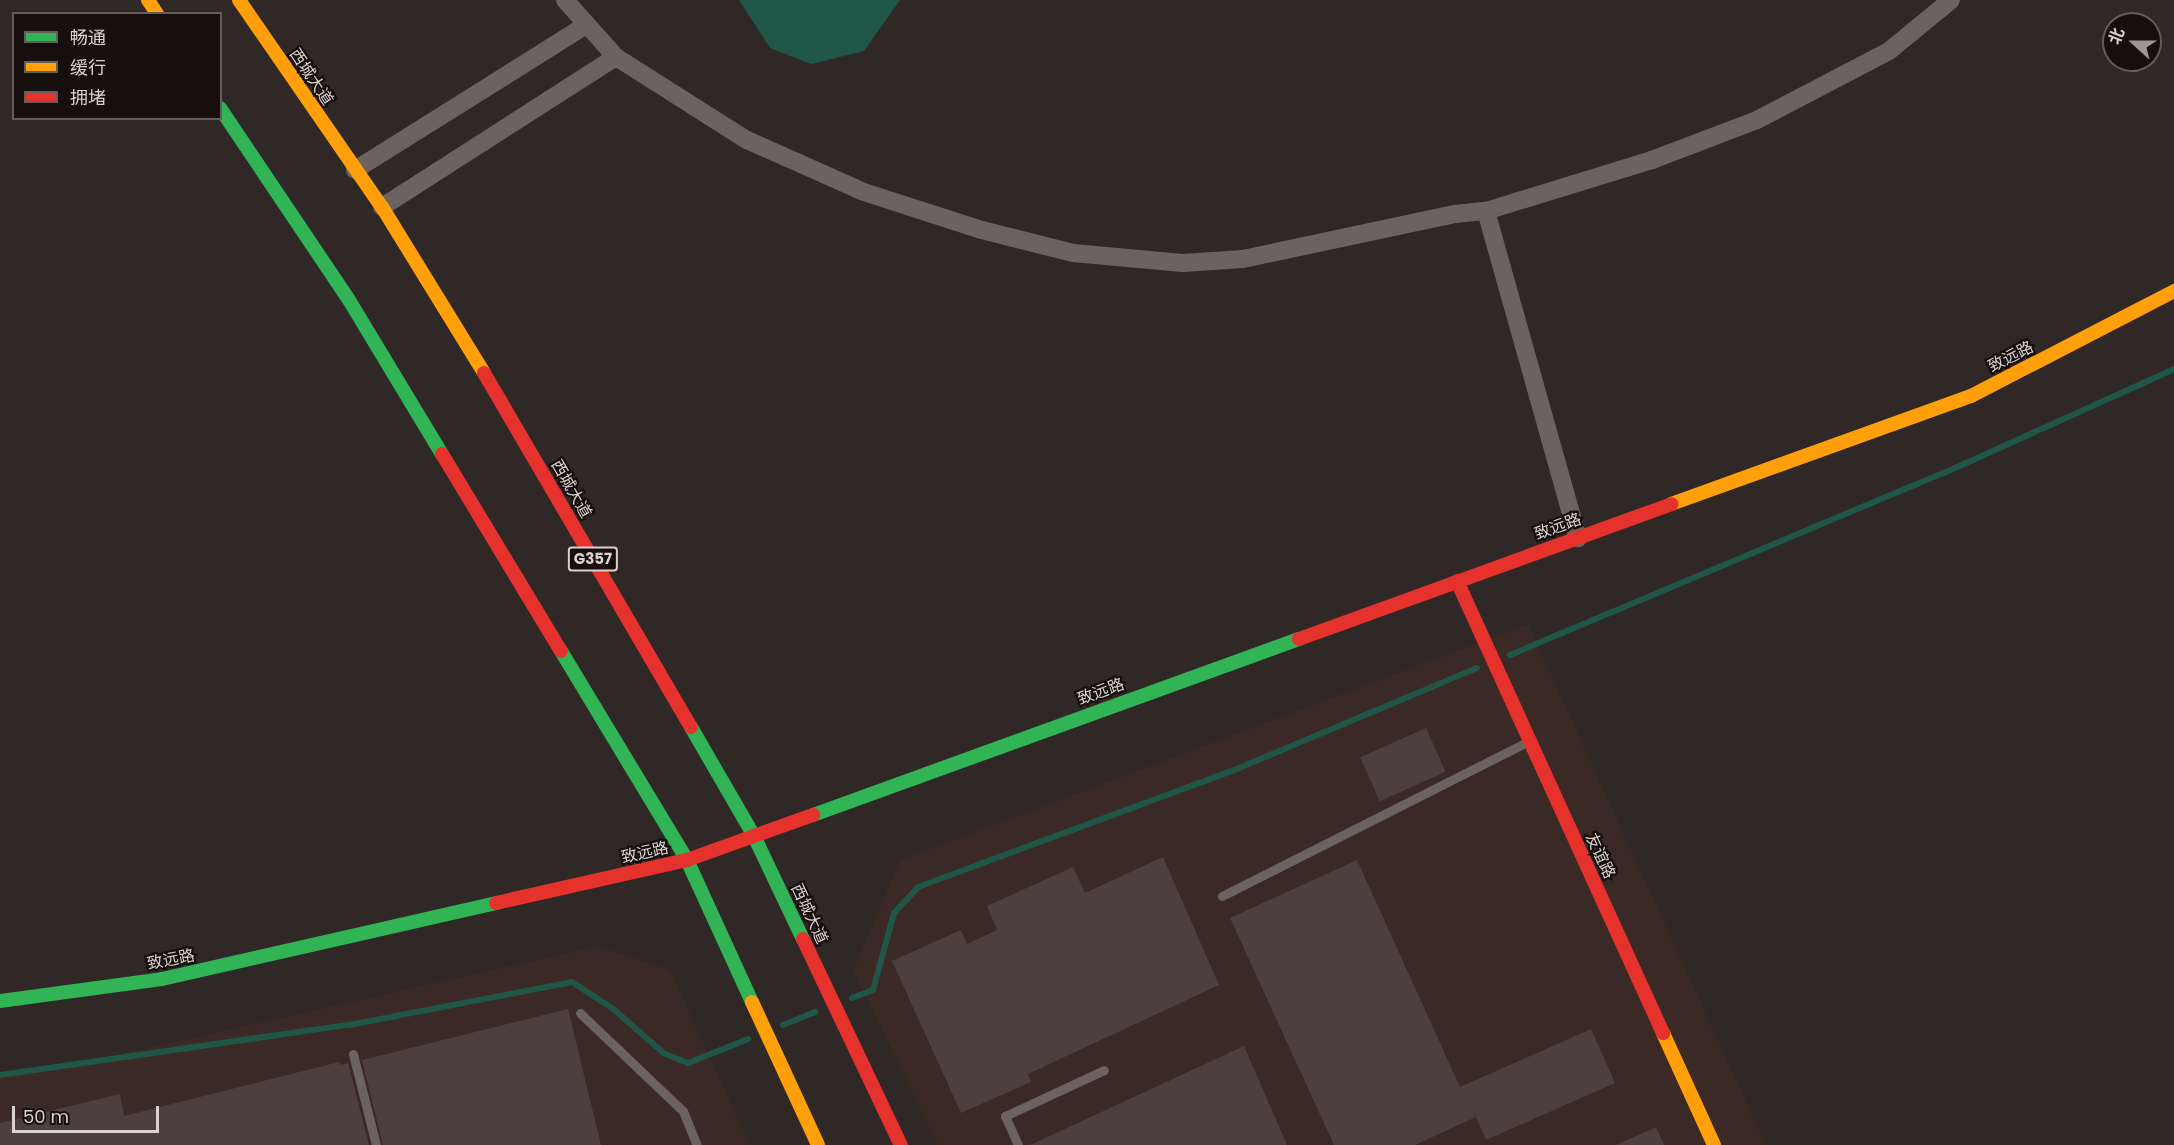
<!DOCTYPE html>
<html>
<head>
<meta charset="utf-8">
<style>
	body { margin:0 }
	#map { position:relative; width:2174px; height:1145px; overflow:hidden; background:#2f2826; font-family:Poppins,"Noto Sans SC",sans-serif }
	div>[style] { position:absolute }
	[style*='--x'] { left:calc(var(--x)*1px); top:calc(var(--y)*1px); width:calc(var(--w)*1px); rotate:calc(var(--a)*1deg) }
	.built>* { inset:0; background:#3b2925 }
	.water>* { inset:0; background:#1f5648 }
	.stream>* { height:6px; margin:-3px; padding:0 3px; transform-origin:3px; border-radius:3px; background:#1f5648 }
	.building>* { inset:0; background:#4d3f3c; transform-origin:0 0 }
	.lane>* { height:9px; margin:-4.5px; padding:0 4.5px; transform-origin:4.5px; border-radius:4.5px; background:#6c6361 }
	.street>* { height:18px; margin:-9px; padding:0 9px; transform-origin:9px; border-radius:9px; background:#6c6361 }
	.fast>* { height:14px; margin:-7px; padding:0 7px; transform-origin:7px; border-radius:7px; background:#30b455 }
	.slow>* { height:14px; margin:-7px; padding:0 7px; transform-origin:7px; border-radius:7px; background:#ff9f0a }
	.jam>* { height:14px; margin:-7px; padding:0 7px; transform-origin:7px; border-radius:7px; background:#e5322d }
	span { translate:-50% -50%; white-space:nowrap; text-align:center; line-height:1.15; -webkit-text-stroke:4.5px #160f0e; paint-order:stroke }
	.shield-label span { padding:2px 4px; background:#160f0e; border:2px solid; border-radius:4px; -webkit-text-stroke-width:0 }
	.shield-label { font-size:15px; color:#dbd2d0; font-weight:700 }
	.street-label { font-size:16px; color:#dbd2d0 }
	.legend { position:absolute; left:12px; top:12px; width:210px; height:108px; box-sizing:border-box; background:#160f0e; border:2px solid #655d5c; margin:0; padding:8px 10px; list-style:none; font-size:18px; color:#dbd2d0 }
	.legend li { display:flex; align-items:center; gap:12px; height:30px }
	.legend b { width:30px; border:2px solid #655d5c }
	.north { position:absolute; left:2102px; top:12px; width:60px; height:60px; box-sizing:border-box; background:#160f0e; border:2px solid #655d5c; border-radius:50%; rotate:291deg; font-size:16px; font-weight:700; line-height:24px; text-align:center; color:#dbd2d0 }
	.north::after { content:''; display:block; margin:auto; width:21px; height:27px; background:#9f9694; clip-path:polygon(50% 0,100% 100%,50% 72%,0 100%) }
	.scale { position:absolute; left:12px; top:1106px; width:147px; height:27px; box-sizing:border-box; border:3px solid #dbd2d0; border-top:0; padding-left:8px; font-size:18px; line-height:21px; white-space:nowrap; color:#dbd2d0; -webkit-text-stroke:4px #160f0e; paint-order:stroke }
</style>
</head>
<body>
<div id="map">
	<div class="built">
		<i style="clip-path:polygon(1528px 624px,1766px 1145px,938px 1145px,853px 970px,900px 860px)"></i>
		<i style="clip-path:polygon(598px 946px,670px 970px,750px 1145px,0 1145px,0 1077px,99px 1059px)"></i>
	</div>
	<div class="water">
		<i style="clip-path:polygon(739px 0,900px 0,864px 51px,811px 64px,770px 48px)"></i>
	</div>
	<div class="stream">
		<i style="--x:1510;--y:655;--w:471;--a:-22.8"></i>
		<i style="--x:1944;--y:473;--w:252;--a:-24.3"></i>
		<i style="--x:852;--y:998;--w:22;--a:-21"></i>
		<i style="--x:873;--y:990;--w:80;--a:-74.7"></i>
		<i style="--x:894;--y:913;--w:35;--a:-47"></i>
		<i style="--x:918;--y:887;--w:342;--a:-20.3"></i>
		<i style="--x:1239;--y:768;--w:258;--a:-22.8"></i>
		<i style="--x:783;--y:1025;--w:35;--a:-22"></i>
		<i style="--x:0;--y:1075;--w:353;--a:-8.2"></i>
		<i style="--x:349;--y:1025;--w:227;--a:-10.9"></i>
		<i style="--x:572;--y:982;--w:48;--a:33"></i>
		<i style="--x:612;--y:1008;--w:70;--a:41"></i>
		<i style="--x:665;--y:1054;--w:25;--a:21"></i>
		<i style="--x:688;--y:1063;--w:65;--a:-21.8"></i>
	</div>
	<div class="building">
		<i style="left:1426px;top:728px;width:48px;height:72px;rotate:66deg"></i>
		<i style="clip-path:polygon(1163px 857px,1219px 985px,1028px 1074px,1031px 1082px,961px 1113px,892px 961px,961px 930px,967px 944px,997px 930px,987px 906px,1073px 867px,1085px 893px)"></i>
		<i style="clip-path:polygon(1357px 860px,1460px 1087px,1591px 1029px,1615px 1083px,1486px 1140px,1476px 1117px,1415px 1145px,1334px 1145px,1230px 918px)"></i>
		<i style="clip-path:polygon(568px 1009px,601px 1145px,383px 1145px,362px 1060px)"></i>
		<i style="clip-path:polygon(1244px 1046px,1287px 1145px,1030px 1145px)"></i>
		<i style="clip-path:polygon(339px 1062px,340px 1065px,348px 1063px,369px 1145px,0 1145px,0 1123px,120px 1094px,124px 1116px)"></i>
		<i style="clip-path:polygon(1656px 1127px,1664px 1145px,1616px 1145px)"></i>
	</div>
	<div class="lane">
		<i style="--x:1222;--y:896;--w:344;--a:-26.8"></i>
		<i style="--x:580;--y:1013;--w:142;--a:43.6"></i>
		<i style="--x:683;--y:1111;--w:37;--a:68"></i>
		<i style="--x:353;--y:1054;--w:94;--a:75.8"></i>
		<i style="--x:1018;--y:1145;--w:32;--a:-114"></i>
		<i style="--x:1005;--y:1116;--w:109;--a:-24.9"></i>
	</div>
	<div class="street">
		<i style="--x:565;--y:0;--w:76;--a:48.2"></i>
		<i style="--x:616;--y:57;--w:155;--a:32.4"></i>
		<i style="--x:747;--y:140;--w:128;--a:24"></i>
		<i style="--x:864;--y:192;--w:124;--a:17.9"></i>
		<i style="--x:982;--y:230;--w:94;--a:14.2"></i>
		<i style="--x:1073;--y:253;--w:110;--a:5.2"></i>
		<i style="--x:1183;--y:263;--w:60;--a:-3.8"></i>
		<i style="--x:1243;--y:259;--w:217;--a:-12"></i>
		<i style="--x:1455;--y:214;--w:31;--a:-6"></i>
		<i style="--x:1486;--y:211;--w:174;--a:-17.1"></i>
		<i style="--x:1652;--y:160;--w:112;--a:-20.9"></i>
		<i style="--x:1757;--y:120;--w:149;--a:-27.6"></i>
		<i style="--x:1889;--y:51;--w:80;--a:-39.4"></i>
		<i style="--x:355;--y:170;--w:271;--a:-32.1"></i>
		<i style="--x:382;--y:207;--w:278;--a:-32.7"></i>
		<i style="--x:1486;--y:211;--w:340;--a:74.3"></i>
	</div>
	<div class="fast">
		<i style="--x:220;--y:108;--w:231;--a:56.1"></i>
		<i style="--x:349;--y:300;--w:180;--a:58.9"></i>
		<i style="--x:561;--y:651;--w:244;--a:58.9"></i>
		<i style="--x:687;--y:860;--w:156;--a:65.4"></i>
		<i style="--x:691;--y:727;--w:126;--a:60"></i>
		<i style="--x:754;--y:836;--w:114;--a:64.6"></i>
		<i style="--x:813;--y:815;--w:517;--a:-19.91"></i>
		<i style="--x:0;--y:1001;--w:163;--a:-7.7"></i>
		<i style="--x:162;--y:979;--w:343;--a:-12.8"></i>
	</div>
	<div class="slow">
		<i style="--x:148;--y:0;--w:17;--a:57"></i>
		<i style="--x:239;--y:0;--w:252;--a:55.4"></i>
		<i style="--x:382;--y:207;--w:195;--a:58.4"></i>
		<i style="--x:1671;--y:504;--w:319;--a:-19.8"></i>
		<i style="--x:1971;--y:396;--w:229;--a:-27.3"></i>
		<i style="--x:752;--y:1002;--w:157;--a:65.2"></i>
		<i style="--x:1663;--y:1033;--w:123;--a:65.5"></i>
	</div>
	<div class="jam">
		<i style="--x:484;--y:373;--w:410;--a:59.7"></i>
		<i style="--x:442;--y:454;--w:230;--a:58.9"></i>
		<i style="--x:1457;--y:581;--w:497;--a:65.5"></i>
		<i style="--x:1299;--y:639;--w:396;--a:-19.9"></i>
		<i style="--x:496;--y:903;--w:196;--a:-12.7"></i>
		<i style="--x:687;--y:860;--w:134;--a:-19.7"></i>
		<i style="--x:803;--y:939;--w:228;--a:64.6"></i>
	</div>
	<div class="shield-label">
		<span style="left:593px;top:559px">G357</span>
	</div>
	<div class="street-label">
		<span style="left:311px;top:77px;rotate:56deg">西城大道</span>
		<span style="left:2011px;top:357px;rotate:-27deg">致远路</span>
		<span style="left:571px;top:489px;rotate:60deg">西城大道</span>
		<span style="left:1558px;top:527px;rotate:-20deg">致远路</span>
		<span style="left:1101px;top:692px;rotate:-20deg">致远路</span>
		<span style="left:645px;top:853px;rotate:-13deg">致远路</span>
		<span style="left:1600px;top:856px;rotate:65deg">友谊路</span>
		<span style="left:809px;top:914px;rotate:65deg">西城大道</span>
		<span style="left:171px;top:960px;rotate:-11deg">致远路</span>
	</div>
	<ul class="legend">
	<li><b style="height:8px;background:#30b455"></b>畅通</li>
	<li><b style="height:8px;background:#ff9f0a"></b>缓行</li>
	<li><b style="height:8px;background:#e5322d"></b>拥堵</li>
	</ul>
	<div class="north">北</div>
	<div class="scale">50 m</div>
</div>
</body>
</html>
